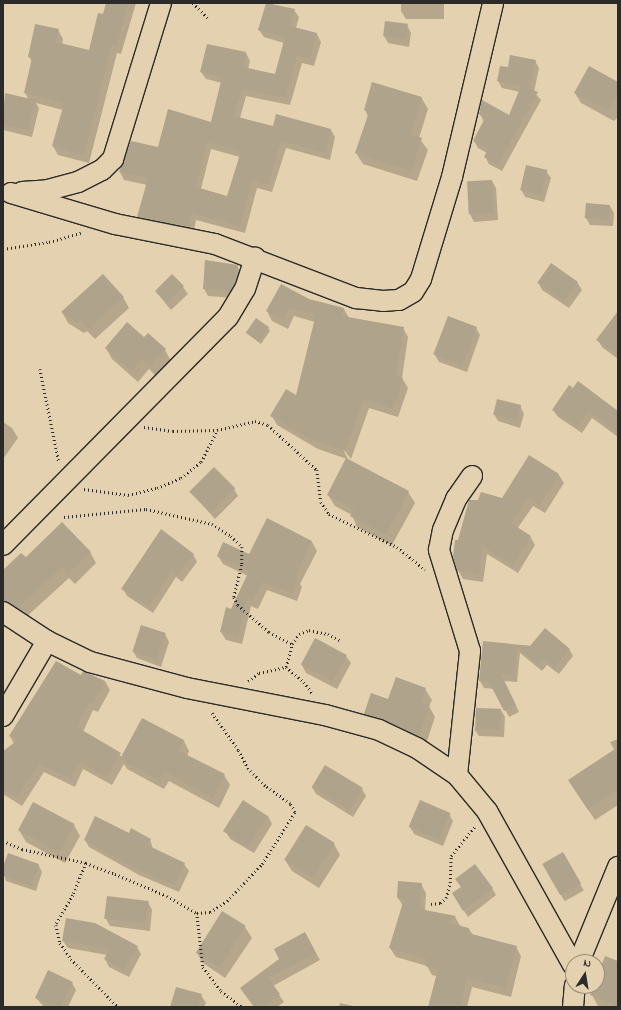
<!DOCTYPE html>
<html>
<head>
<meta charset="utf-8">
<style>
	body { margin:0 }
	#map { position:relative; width:621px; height:1010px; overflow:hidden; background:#e4d1af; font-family:"Indie Flower",sans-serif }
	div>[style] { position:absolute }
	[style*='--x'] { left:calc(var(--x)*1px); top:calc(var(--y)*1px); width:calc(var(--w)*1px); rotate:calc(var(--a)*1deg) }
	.shadow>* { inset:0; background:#0003; transform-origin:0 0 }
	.building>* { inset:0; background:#b0a38b; transform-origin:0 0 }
	.path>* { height:2.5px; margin-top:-1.25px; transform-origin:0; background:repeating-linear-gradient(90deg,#2b2b2b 0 1px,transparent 0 4px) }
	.roads { filter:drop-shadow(1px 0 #2b2b2b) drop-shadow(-1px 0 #2b2b2b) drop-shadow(0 1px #2b2b2b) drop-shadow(0 -1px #2b2b2b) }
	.minor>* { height:20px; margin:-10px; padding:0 10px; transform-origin:10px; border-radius:10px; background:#e4d1af }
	span { translate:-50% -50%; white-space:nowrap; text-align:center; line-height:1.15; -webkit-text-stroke:3px #e4d1af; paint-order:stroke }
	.frame { position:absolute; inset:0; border:4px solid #2b2b2b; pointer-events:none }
	.north { position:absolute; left:565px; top:954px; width:40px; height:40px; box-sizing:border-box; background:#e4d1af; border:1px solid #9a8f7a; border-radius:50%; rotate:12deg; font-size:11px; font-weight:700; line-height:16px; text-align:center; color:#2b2b2b }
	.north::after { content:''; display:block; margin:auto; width:14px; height:18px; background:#2b2b2b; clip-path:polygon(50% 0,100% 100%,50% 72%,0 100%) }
</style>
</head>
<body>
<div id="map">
	<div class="shadow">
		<i style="clip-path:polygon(107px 3px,136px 3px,121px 54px,117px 53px,89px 163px,58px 155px,53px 146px,63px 110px,36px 103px,39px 108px,32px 137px,3px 130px,3px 107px,6px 94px,29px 100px,25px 93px,32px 62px,29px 56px,58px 30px,63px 39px,62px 45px,89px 52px)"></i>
		<i style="clip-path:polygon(evenodd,267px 3px,294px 10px,299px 17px,296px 28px,317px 34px,321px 42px,314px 66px,302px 63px,290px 105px,246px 96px,240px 118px,274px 127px,331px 130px,335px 137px,330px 160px,286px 148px,272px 192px,257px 188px,245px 233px,196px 220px,193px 234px,143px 224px,138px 217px,147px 185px,124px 180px,120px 172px,159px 148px,212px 123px,222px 83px,206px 79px,201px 72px,246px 53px,250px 61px,248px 69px,275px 75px,284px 43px,264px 37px,259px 30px,267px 3px,211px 149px,240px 157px,228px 197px,201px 189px,211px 149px)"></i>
		<i style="clip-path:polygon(401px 3px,444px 3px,444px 19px,406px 19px,401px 11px)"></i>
		<i style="clip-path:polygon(407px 25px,411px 33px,409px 47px,388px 43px,384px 36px)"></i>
		<i style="clip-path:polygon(535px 61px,539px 68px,534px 92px,541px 100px,502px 171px,489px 164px,485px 157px,487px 153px,478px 148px,474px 141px,484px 122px,480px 114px,509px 116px,520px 92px,502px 88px,498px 81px,509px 69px)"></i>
		<i style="clip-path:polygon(618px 83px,618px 117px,614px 121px,581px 103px,575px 93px)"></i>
		<i style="clip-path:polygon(421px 97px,428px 109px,419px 138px,428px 150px,417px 181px,363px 164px,356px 153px,368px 116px,365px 110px)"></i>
		<i style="clip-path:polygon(546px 171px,551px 178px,544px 202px,525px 197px,521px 189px)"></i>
		<i style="clip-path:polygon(492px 181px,496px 188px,498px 220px,474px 222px,470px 214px)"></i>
		<i style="clip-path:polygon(610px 206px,614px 213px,613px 226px,590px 225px,586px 218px)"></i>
		<i style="clip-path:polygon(237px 266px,242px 274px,234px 298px,208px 296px,204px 289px)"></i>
		<i style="clip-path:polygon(538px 282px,577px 282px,582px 290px,569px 308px,542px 290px)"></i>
		<i style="clip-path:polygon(183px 287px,188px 294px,171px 310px,156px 292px)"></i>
		<i style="clip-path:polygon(123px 297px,129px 308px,95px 339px,87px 331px,84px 333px,68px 323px,62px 312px)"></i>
		<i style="clip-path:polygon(309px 300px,344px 309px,349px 318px,403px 328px,408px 337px,402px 378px,408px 388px,398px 417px,369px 408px,351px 459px,342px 447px,349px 461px,408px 492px,415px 503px,392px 545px,357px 527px,352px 515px,335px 506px,328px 495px,347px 459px,318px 449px,277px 425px,272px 416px,297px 397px,315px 322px,294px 316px,288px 329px,272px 321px,267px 311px)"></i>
		<i style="clip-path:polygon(618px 325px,618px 359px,602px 347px,598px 340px)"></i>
		<i style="clip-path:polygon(268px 328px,270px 331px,261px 344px,247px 333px)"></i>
		<i style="clip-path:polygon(476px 328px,480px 335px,467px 372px,439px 362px,435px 355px)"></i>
		<i style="clip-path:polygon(145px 339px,165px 350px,171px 361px,157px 377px,149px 369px,138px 382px,112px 359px,106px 348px)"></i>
		<i style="clip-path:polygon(520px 406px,524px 414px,520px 428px,498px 421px,494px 414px)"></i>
		<i style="clip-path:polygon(553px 410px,618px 412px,618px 437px,592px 418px,582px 433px,558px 417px)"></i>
		<i style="clip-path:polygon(3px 422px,12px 428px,18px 438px,3px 459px)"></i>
		<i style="clip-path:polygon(530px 457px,559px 475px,564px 483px,545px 513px,533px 506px,517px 529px,530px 536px,535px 545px,518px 573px,487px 554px,483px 582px,463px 579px,458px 570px,459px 541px,503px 499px)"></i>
		<i style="clip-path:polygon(234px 489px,238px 496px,215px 519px,190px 491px)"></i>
		<i style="clip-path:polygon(267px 519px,312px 542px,317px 551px,300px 584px,302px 587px,297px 601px,267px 590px,258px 609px,251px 606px,242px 644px,226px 640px,221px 632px,248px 576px,223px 564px,218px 556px,249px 555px)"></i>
		<i style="clip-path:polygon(90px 552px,96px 563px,75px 584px,69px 578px,24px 619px,3px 604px,3px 571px,26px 559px)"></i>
		<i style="clip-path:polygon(193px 554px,197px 562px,182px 582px,176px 577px,153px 613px,127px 596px,123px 589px)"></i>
		<i style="clip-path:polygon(165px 634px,169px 642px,161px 667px,137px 658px,133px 651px)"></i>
		<i style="clip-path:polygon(484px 642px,569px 649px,573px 656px,559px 674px,547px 665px,542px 671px,520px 653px,517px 682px,504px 681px,519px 712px,509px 717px,494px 689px,484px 688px,480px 681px)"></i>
		<i style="clip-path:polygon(346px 656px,351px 663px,337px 689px,306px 673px,302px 665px)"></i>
		<i style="clip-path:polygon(81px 676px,105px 681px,110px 690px,98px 712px,93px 710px,83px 732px,122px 757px,143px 719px,184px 741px,189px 751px,187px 756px,224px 775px,230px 785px,219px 808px,169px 781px,164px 789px,127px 769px,124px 764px,112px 785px,83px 769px,75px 787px,44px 772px,22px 806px,3px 794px,3px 753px,14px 744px,10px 736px)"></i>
		<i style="clip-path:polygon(425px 689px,432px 700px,429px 706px,435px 717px,425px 747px,371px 725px,365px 714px,389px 700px)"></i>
		<i style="clip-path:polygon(501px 710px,505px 717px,504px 737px,479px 736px,474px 729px)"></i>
		<i style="clip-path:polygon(618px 739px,618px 805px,595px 820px,569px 781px,615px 751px,610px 742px)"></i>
		<i style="clip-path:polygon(312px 787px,362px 789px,366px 796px,353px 817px,316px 794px)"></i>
		<i style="clip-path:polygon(449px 814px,453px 821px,443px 846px,414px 834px,410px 827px)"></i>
		<i style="clip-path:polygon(268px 816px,272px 824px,254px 853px,230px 839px,226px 832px)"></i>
		<i style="clip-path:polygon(74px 825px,80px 836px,65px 863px,26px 842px,19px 830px)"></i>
		<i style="clip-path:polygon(150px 839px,153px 849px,184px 864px,189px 871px,179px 892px,139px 875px,89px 847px,85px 840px)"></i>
		<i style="clip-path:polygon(334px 844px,340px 855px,319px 888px,292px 871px,285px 860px)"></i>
		<i style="left:563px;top:853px;width:43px;height:22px;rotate:61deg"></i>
		<i style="clip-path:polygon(8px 854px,38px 864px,42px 872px,36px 891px,6px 881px,3px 870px)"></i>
		<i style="clip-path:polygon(456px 879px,492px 888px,496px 895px,468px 917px,457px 900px,462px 888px)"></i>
		<i style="clip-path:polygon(421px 884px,426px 893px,425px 911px,455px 917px,461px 927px,469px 929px,473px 935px,516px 947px,521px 956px,511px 997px,472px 987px,467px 1007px,429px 1007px,437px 976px,432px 975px,427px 966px,396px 957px,390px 948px,403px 906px,398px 898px)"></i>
		<i style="clip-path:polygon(148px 902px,152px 910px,150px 931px,110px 926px,106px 919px)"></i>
		<i style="clip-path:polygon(245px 927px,252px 938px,225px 978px,203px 963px,196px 952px)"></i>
		<i style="clip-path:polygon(305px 933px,320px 960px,273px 986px,284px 1002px,277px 1007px,254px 1007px,242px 989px,280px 959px)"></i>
		<i style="clip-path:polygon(63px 941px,137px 947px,141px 954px,129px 977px,109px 967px,105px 959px,107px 955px,68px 948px)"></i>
		<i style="clip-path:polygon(618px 962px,618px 1007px,598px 1006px,592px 995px,597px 981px)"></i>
		<i style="clip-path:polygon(72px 983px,76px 990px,68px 1007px,44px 1007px,36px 998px)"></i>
		<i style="clip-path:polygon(201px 995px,206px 1003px,204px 1007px,171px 1007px)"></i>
		<i style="clip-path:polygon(340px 1003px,358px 1007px,339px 1007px)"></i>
	</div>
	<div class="building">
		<i style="clip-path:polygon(106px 3px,128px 3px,117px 46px,112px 45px,84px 155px,52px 146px,64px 103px,24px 93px,32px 58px,28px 57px,35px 24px,59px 29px,56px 42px,89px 50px,98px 13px,103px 14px)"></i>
		<i style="clip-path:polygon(evenodd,266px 3px,295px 9px,290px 26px,317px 33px,310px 59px,297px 56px,286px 98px,242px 89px,234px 116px,273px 126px,276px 114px,331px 129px,326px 153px,281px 141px,268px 185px,253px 180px,240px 226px,192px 213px,189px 227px,137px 217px,148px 178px,119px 172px,131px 141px,158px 147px,168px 109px,211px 122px,222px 77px,200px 72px,207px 44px,246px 52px,243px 67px,275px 74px,285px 37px,258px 30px,266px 3px,207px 142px,241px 151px,227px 196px,196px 187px,207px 142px)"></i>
		<i style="left:385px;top:21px;width:23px;height:15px;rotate:7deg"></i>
		<i style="clip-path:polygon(510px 55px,536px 60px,530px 88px,526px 87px,538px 92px,498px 165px,484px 157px,488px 149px,473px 141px,485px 118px,479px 114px,482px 100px,509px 115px,521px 86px,497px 81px,500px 66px,508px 67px)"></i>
		<i style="clip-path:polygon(589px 66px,618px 82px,618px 93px,608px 111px,574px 93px)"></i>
		<i style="clip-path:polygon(372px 82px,422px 97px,411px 134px,422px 138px,411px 171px,355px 153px,369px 112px,364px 110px)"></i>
		<i style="clip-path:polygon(5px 93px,35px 100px,28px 130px,3px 124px)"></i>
		<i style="left:526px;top:165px;width:22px;height:26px;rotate:13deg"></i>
		<i style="left:492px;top:180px;width:33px;height:25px;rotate:87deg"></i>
		<i style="left:586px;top:203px;width:24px;height:15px;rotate:5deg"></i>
		<i style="clip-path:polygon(205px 260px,238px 265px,237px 276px,230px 291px,203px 289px)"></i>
		<i style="left:551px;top:263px;width:33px;height:24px;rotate:35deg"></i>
		<i style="clip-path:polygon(103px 274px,124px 297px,88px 329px,80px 320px,77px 323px,61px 312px)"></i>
		<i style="left:172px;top:274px;width:17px;height:24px;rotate:45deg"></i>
		<i style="clip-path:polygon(281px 284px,309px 299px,344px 308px,342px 316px,404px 327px,396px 376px,403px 378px,393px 409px,364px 399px,345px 451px,312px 440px,270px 416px,286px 389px,296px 395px,316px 314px,289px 308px,283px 320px,266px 311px)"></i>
		<i style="clip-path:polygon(618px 311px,618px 355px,596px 340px)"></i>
		<i style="left:448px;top:316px;width:31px;height:41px;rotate:21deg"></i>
		<i style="left:256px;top:318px;width:16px;height:18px;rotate:35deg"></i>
		<i style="clip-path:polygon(127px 322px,144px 337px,148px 333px,166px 349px,150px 366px,142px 359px,131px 371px,105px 348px)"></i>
		<i style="clip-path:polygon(578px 381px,618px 411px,618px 433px,588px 411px,577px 426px,552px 410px,569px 385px,573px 388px)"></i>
		<i style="left:497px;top:399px;width:25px;height:16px;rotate:14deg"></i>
		<i style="clip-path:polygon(529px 455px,559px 474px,540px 505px,528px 497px,511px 523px,531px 536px,513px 565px,482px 546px,479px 574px,457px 571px,453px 556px,455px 540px,458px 540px,469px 500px,478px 500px,481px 492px,502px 498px)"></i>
		<i style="clip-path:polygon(346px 458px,409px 491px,386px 535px,350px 516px,354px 509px,327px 495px)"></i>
		<i style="left:214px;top:467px;width:30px;height:35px;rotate:45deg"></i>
		<i style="clip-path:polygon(267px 518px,312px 541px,295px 576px,298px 577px,292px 593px,262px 582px,253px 601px,247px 598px,238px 636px,220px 632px,226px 607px,231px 609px,249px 571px,217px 556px,223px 542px,249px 554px)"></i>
		<i style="clip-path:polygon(62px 522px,91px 552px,68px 573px,62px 567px,18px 608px,3px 601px,3px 570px,21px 553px,26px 557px)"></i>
		<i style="clip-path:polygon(161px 529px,194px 554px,177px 575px,171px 571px,149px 606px,121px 589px)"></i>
		<i style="left:141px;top:625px;width:26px;height:28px;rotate:18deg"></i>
		<i style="clip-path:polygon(545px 628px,570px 649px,554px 668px,543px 659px,538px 665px,517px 647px,514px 676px,501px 674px,516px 705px,504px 711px,489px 682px,479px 681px,483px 641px,530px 646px)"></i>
		<i style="left:315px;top:638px;width:36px;height:30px;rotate:28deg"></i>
		<i style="clip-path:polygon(56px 661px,81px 675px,83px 671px,105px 681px,93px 704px,89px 702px,77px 727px,121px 753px,106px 777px,78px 761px,71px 779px,39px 764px,17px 798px,3px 790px,3px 751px,18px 740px,9px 736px)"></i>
		<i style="clip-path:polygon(396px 677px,426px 688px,421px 702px,430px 705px,419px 736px,384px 720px,364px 714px,371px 693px,388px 699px)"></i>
		<i style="left:476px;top:708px;width:25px;height:21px;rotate:2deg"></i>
		<i style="clip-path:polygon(142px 718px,184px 740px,179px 751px,225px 774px,213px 798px,163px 771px,159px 780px,120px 759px)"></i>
		<i style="clip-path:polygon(618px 747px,618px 790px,588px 810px,568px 780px)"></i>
		<i style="left:325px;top:765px;width:44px;height:26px;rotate:31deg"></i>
		<i style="left:243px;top:800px;width:30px;height:37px;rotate:33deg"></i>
		<i style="left:420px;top:800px;width:33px;height:29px;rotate:23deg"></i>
		<i style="left:33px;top:802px;width:47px;height:32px;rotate:28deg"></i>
		<i style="clip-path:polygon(95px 816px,129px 833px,131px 828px,151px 839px,147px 845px,185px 863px,175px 885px,134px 868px,84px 840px)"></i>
		<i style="left:306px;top:825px;width:34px;height:41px;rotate:32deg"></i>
		<i style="left:563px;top:852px;width:36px;height:24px;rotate:60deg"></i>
		<i style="left:8px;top:853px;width:33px;height:23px;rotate:20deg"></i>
		<i style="clip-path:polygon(475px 864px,493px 888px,463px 911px,452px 893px,461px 887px,455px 879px)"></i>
		<i style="clip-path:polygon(398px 881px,422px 883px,420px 909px,456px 916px,448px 923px,469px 928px,468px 933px,517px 946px,506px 988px,467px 978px,460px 1007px,428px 1007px,438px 969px,425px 966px,427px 959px,389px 948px,404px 899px,397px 898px)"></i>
		<i style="left:107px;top:896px;width:42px;height:23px;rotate:7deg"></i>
		<i style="left:222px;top:911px;width:28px;height:49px;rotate:32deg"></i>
		<i style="clip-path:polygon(66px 918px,95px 923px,138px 946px,124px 970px,104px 959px,109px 949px,62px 941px)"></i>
		<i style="clip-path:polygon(305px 932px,316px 953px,268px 978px,280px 994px,263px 1007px,254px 1007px,240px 988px,279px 959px,274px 949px)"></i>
		<i style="clip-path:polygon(605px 956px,618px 961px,618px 1006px,590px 995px,594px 986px,597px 986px,597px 978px)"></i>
		<i style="clip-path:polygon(48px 970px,73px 982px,61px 1007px,54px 1007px,35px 998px)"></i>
		<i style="clip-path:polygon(176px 987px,202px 994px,198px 1007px,170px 1007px)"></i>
	</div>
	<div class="path">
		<i style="--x:193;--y:3;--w:23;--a:45"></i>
		<i style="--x:3;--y:249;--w:47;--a:-8.7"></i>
		<i style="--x:49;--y:242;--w:33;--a:-16"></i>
		<i style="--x:40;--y:369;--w:95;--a:78.5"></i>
		<i style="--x:144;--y:427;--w:29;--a:8"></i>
		<i style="--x:173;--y:431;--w:44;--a:-1.3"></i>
		<i style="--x:217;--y:430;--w:39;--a:-13"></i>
		<i style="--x:255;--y:421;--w:14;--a:17"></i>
		<i style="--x:268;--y:425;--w:67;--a:42.6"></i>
		<i style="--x:317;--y:470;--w:32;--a:83"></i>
		<i style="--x:321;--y:502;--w:14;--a:56"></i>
		<i style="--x:329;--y:514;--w:76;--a:25.9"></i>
		<i style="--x:397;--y:547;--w:36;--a:39"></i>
		<i style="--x:84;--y:489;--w:44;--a:7.8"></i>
		<i style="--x:128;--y:495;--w:30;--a:-14"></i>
		<i style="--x:157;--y:488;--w:26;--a:-23"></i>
		<i style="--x:181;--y:478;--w:26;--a:-39"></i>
		<i style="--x:201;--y:462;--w:36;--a:-63"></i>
		<i style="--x:64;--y:517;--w:82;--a:-5.6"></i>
		<i style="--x:146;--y:509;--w:68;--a:12.8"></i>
		<i style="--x:212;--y:524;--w:22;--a:32"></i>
		<i style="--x:231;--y:536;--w:16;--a:45"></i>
		<i style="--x:242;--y:547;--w:18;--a:90"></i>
		<i style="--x:242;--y:565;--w:33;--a:104"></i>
		<i style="--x:234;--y:597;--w:9;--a:63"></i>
		<i style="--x:238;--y:605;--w:41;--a:41.1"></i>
		<i style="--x:269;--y:632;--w:26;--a:28"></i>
		<i style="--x:286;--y:667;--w:24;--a:-75"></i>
		<i style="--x:292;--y:644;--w:12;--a:-55"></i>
		<i style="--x:299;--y:634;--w:11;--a:-22"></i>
		<i style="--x:309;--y:630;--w:19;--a:12"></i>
		<i style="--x:328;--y:634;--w:15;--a:28"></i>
		<i style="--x:248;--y:681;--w:14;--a:-36"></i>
		<i style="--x:259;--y:673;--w:28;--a:-13"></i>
		<i style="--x:286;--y:667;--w:23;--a:40"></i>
		<i style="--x:304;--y:682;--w:14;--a:54"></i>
		<i style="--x:3;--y:841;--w:21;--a:23"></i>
		<i style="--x:22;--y:849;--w:66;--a:12.3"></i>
		<i style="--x:86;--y:863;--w:31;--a:21"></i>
		<i style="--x:115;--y:874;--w:56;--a:22.9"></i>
		<i style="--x:167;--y:896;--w:34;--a:30"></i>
		<i style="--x:197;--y:913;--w:13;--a:-4"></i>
		<i style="--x:210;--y:912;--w:20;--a:-33"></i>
		<i style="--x:227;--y:901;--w:51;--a:-46.6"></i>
		<i style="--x:262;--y:864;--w:62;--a:-57.6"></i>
		<i style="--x:295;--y:812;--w:9;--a:-122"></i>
		<i style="--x:290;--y:804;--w:31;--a:-144"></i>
		<i style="--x:265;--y:786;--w:24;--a:-135"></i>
		<i style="--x:248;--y:769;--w:21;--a:-118"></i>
		<i style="--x:238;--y:750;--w:47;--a:-125.4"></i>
		<i style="--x:86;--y:863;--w:35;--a:112"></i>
		<i style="--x:73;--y:895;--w:34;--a:120"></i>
		<i style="--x:56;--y:925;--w:18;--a:77"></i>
		<i style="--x:60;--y:943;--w:19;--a:55"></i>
		<i style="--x:71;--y:959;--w:67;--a:45.6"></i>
		<i style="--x:431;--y:904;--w:9;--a:-6"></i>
		<i style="--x:440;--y:903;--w:8;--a:-40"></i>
		<i style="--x:446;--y:898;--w:16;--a:-75"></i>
		<i style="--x:450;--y:883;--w:27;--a:-88"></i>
		<i style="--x:451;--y:856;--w:38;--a:-51"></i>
		<i style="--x:197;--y:913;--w:54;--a:83.7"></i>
		<i style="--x:203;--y:967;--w:30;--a:53"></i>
		<i style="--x:221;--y:991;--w:26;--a:37"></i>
	</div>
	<div class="roads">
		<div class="minor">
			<i style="--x:22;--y:192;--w:26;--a:-4"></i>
			<i style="--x:48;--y:190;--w:31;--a:-15"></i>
			<i style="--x:78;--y:182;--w:27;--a:-27"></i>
			<i style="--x:102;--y:170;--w:16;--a:-45"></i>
			<i style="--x:113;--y:159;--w:163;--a:-72.9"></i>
			<i style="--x:11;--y:193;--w:109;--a:16.6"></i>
			<i style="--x:115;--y:224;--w:102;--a:11.3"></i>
			<i style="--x:215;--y:244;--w:151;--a:21"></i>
			<i style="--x:356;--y:298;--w:27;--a:6"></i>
			<i style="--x:383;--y:301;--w:16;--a:-4"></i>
			<i style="--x:399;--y:300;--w:16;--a:-30"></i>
			<i style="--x:413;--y:292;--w:15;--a:-58"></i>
			<i style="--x:421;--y:279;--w:107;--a:-73.1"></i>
			<i style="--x:452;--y:177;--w:179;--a:-76.7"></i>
			<i style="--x:3;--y:545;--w:320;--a:-45.4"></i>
			<i style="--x:228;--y:317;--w:33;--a:-59"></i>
			<i style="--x:245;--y:289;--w:33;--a:-72"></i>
			<i style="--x:3;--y:612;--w:53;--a:33.4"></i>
			<i style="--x:47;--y:641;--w:48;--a:26"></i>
			<i style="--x:90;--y:662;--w:100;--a:15"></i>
			<i style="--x:187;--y:688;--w:141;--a:11.1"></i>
			<i style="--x:325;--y:715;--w:56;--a:15.5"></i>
			<i style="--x:379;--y:730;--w:42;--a:25.3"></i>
			<i style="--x:417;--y:748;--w:48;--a:34"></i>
			<i style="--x:457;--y:775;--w:47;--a:50.2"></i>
			<i style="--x:487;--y:811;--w:176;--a:60.8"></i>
			<i style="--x:3;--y:716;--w:87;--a:-59.6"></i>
			<i style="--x:457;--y:775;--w:125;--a:-84"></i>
			<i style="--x:470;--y:651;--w:106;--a:-107.1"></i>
			<i style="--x:439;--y:550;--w:20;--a:-79"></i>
			<i style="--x:443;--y:530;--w:34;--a:-67"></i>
			<i style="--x:456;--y:499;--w:28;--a:-55"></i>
			<i style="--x:579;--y:962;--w:103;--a:-67.7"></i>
			<i style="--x:573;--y:1007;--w:21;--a:-85"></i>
		</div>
	</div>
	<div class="frame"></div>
	<div class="north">N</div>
</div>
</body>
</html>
